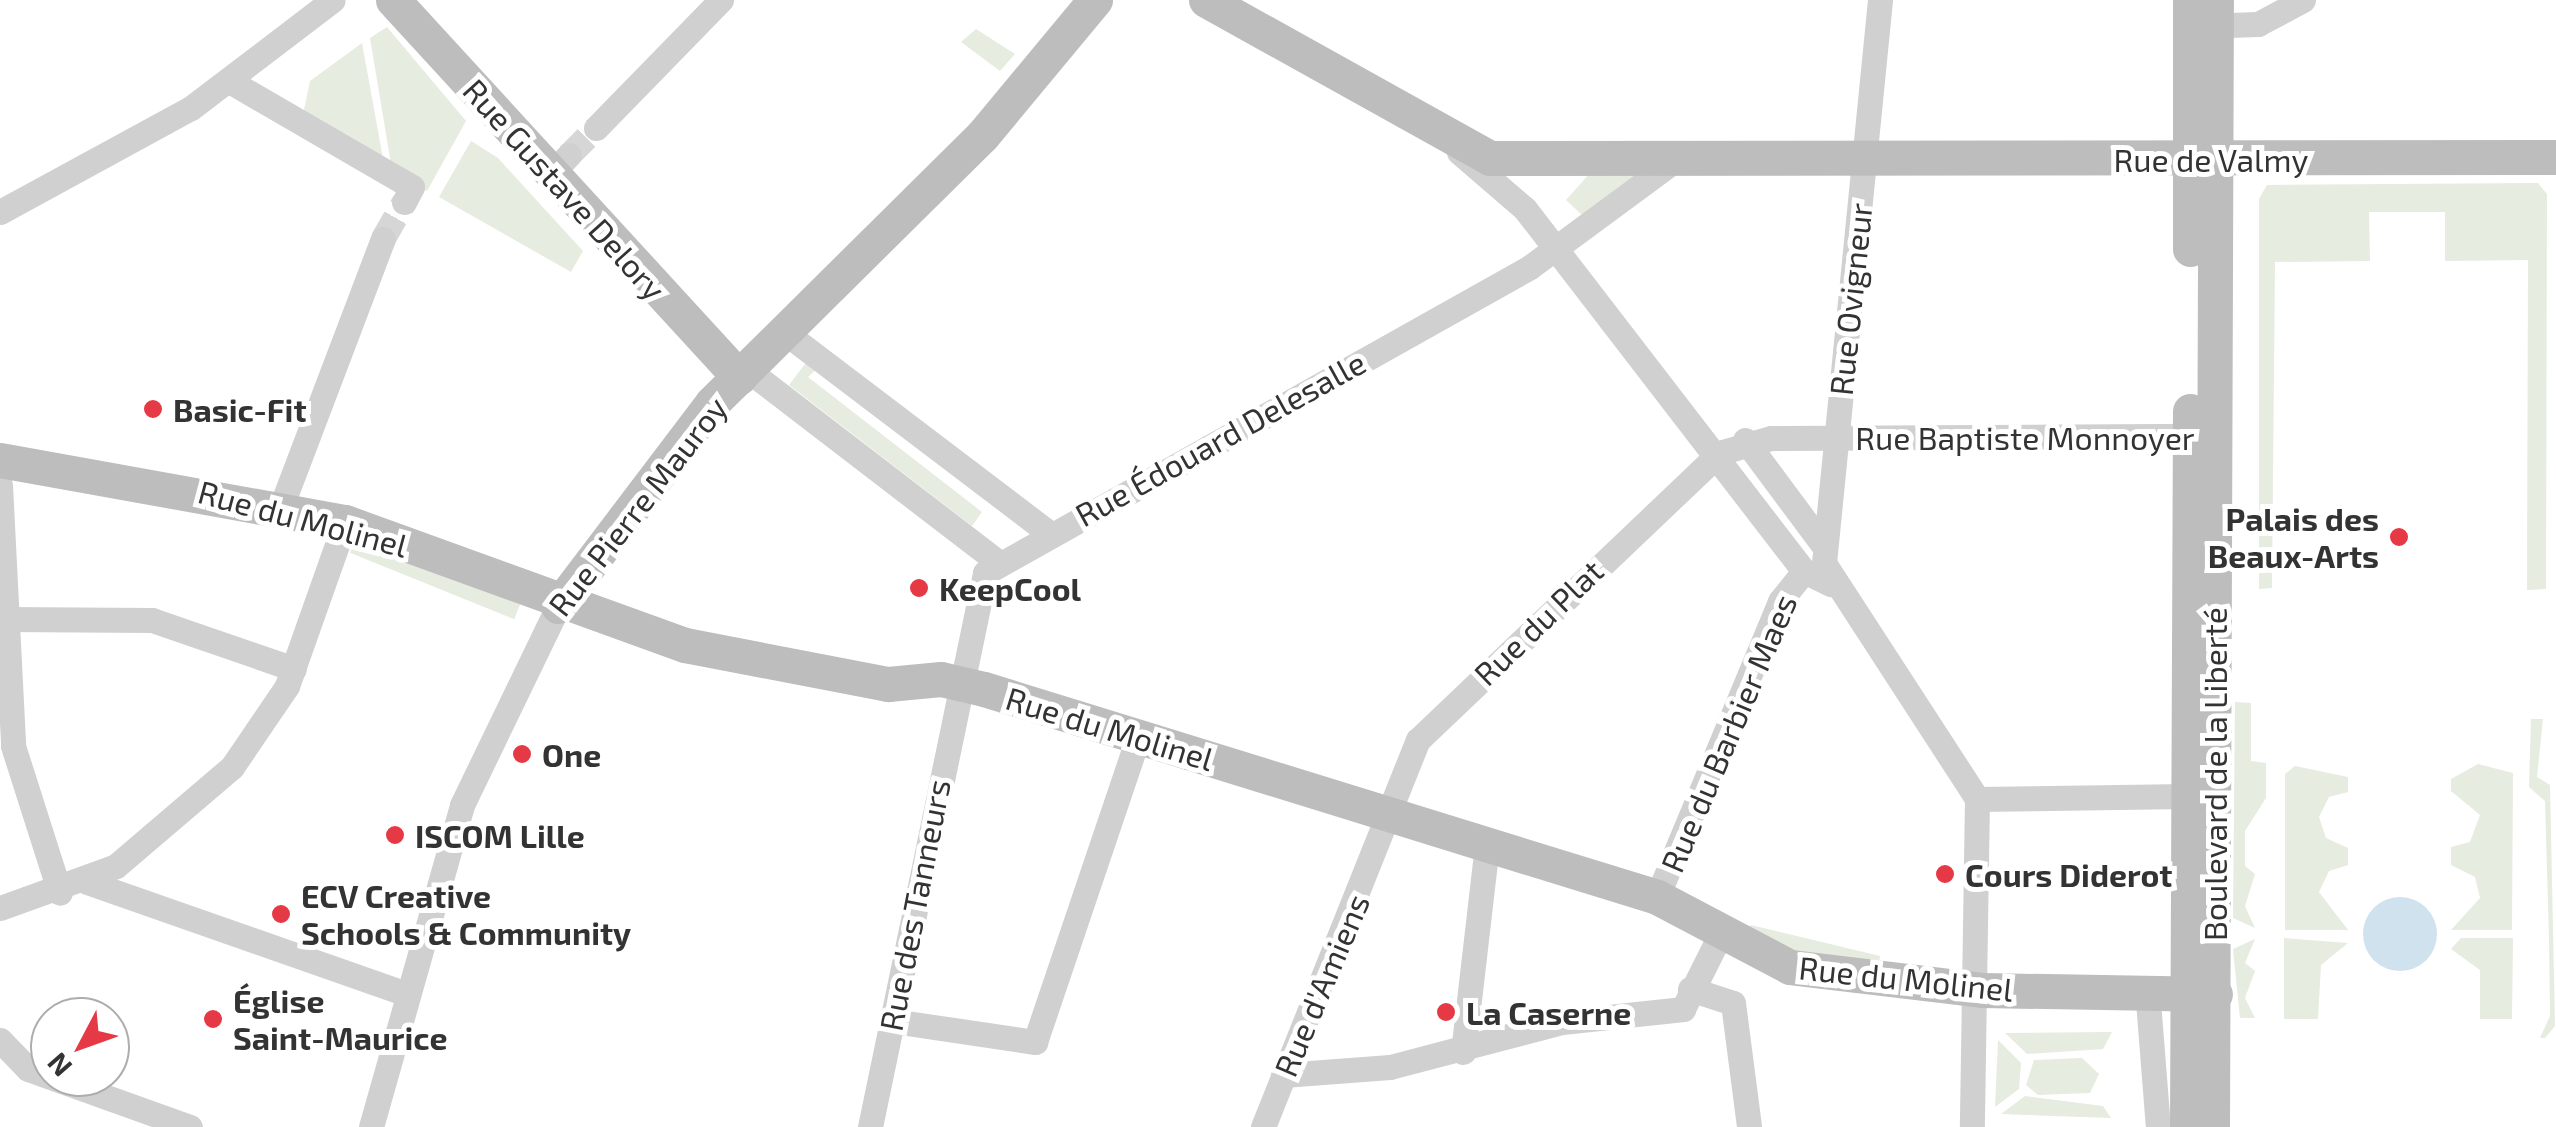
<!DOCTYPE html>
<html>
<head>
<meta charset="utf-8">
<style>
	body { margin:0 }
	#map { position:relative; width:2556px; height:1127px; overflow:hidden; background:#fff; font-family:"Exo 2",sans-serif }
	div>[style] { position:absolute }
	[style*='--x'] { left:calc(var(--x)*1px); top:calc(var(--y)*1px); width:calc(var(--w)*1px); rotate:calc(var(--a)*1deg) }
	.green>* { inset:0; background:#e6ecdf; transform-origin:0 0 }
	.water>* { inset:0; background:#cfe2ee }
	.round { border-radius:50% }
	.street-tunnel>* { height:25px; margin-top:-12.5px; transform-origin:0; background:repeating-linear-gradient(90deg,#d6d6d6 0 25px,transparent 0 37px) }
	.street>* { height:25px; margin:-12.5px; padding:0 12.5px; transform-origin:12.5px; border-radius:12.5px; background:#d0d0d0 }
	.secondary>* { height:35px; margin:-17.5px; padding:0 17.5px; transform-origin:17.5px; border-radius:17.5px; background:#bdbdbd }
	.dots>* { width:28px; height:28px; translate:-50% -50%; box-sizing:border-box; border:5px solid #fff; border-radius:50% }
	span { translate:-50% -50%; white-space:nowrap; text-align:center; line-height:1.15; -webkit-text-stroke:10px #fff; paint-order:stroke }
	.street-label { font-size:32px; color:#333 }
	.poi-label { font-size:32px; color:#333; font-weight:700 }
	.left { translate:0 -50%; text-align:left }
	.right { translate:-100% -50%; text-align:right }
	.north { position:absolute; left:30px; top:997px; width:100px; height:100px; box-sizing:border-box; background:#fff; border:2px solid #adadad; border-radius:50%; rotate:229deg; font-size:28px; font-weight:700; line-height:40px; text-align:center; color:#333 }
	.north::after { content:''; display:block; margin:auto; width:35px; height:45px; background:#e63946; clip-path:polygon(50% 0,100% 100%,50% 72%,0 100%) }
</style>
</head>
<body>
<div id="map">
	<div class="green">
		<i style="clip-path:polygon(387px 27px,466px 121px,427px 191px,392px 170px,370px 38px)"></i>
		<i style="clip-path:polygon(976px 29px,1015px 54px,1000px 71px,961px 42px)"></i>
		<i style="clip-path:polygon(362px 43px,384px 164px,303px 115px,310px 81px)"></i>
		<i style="clip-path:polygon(471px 141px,498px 158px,583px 251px,571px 272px,439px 197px)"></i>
		<i style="clip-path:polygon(1644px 169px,1582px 215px,1566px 200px,1591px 172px)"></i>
		<i style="clip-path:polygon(2538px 183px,2547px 194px,2546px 589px,2527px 590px,2528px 260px,2445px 261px,2445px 212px,2369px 212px,2370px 261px,2275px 262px,2272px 588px,2259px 589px,2259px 199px,2267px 185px)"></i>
		<i style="clip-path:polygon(808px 360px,818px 368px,808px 377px,982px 512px,972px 526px,789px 385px)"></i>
		<i style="left:356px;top:538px;width:177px;height:16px;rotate:22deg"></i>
		<i style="clip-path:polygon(2235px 702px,2251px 703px,2251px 761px,2266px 763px,2266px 798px,2245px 831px,2245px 866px,2255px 874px,2245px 906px,2255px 928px,2233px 918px)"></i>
		<i style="clip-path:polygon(2531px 719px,2543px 719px,2537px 777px,2550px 785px,2555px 1026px,2545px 1038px,2540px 1038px,2550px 1016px,2549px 938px,2545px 801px,2529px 787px)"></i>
		<i style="clip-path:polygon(2478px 764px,2513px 773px,2512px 930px,2451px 930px,2480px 898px,2475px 877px,2451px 865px,2451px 847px,2470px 842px,2480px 815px,2451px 791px,2451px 779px)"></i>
		<i style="clip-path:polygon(2295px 766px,2348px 777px,2348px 792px,2329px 797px,2319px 817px,2326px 838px,2348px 848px,2348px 865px,2329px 871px,2319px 892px,2348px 930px,2285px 930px,2285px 774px)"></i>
		<i style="clip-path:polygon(1751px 925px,1880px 956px,1878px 969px,1790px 955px,1745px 934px)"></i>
		<i style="clip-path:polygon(2284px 938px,2348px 943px,2321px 965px,2318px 1019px,2284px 1019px)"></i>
		<i style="clip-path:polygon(2461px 938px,2513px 938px,2512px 1019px,2480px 1019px,2480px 970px,2451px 949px)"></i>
		<i style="clip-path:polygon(2255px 939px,2245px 963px,2255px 971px,2245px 998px,2255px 1018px,2240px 1018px,2233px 949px)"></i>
		<i style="clip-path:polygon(2112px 1032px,2103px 1049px,2027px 1054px,2005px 1033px)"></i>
		<i style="clip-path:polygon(1998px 1040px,2021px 1063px,2019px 1089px,1995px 1107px)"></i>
		<i style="clip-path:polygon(2082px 1058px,2099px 1074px,2090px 1093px,2038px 1095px,2026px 1085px,2034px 1060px)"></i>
		<i style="clip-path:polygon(2025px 1096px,2103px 1106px,2111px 1118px,2001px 1114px)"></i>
	</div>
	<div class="water">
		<i class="round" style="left:2363px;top:897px;width:74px;height:74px"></i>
	</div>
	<div class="street-tunnel">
		<i style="--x:569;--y:155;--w:38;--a:-45"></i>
		<i style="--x:383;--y:239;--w:43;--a:-60.4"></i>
	</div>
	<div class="street">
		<i style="--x:1880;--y:0;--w:566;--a:95.68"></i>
		<i style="--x:1824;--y:563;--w:281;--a:57"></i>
		<i style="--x:1977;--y:799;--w:328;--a:90.9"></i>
		<i style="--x:2200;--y:26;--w:58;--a:-2"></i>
		<i style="--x:2258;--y:24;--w:51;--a:-28.1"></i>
		<i style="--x:231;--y:82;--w:209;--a:30.1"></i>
		<i style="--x:412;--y:187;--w:17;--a:118"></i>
		<i style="--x:596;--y:128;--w:179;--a:-45.7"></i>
		<i style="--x:1459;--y:152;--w:87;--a:40.8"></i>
		<i style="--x:1525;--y:209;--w:457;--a:52.4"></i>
		<i style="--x:1804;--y:571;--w:30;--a:26"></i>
		<i style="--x:551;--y:174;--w:26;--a:-47"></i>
		<i style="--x:0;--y:212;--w:217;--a:-28.6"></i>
		<i style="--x:191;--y:108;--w:178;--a:-37.3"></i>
		<i style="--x:783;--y:331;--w:334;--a:37.2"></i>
		<i style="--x:753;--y:374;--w:309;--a:37.5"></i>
		<i style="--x:1745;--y:440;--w:131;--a:53.4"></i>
		<i style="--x:0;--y:485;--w:261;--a:87.1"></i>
		<i style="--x:13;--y:746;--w:154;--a:72.3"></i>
		<i style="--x:281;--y:507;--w:287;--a:-69.2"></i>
		<i style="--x:5;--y:619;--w:147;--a:0.4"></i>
		<i style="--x:152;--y:620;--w:150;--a:19"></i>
		<i style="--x:1977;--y:799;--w:211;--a:-0.8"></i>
		<i style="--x:87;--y:882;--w:338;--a:19.3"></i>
		<i style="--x:1657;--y:897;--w:321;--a:-67.4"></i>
		<i style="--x:1780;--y:601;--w:38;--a:-51"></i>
		<i style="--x:0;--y:908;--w:123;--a:-19.9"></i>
		<i style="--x:116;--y:866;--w:153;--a:-40.5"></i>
		<i style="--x:232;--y:767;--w:98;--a:-55.8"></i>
		<i style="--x:287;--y:686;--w:174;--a:-70.5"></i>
		<i style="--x:1690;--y:989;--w:45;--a:18"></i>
		<i style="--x:1733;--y:1003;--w:125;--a:82.6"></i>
		<i style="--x:2148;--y:1001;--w:126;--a:85.5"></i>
		<i style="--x:893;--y:1021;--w:144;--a:8.4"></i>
		<i style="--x:1035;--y:1042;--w:322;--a:-71.3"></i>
		<i style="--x:0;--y:1040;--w:40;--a:46"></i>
		<i style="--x:28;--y:1069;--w:172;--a:19.7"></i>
		<i style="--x:1463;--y:1052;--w:209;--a:-83.4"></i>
		<i style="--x:1283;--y:1075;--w:107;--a:-4.3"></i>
		<i style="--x:1390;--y:1067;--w:178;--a:-14.7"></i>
		<i style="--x:1562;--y:1022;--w:122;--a:-6.1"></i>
		<i style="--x:1683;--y:1009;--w:89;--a:-63.4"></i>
		<i style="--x:371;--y:1127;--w:335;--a:-74.2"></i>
		<i style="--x:462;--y:805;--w:221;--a:-64.2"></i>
		<i style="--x:870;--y:1127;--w:566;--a:-78.27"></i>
		<i style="--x:985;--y:573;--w:625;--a:-29.31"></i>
		<i style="--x:1530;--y:267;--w:185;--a:-36.4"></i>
		<i style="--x:1263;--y:1127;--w:417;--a:-68.2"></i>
		<i style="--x:1418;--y:740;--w:416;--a:-43.6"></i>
		<i style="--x:1719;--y:453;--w:54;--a:-16.1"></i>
		<i style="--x:1771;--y:438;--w:433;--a:-0.3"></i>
	</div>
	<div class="secondary">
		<i style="--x:393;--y:0;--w:512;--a:47.46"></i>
		<i style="--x:1206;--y:0;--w:325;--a:29.1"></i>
		<i style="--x:1490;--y:158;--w:1066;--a:-0.05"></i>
		<i style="--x:2190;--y:249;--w:249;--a:-90"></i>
		<i style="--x:0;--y:460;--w:351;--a:10.2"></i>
		<i style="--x:345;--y:522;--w:362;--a:19.9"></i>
		<i style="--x:685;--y:645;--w:207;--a:10.9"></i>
		<i style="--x:888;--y:684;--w:53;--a:-5.4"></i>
		<i style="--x:941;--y:679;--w:44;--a:13.1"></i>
		<i style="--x:984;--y:689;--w:704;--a:17.17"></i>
		<i style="--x:1657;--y:897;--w:150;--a:27.8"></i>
		<i style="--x:1790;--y:967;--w:193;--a:6.8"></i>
		<i style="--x:1982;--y:990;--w:233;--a:1"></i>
		<i style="--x:558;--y:606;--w:255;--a:-52.8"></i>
		<i style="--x:712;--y:403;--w:380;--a:-44.7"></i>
		<i style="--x:982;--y:136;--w:177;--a:-50.3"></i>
		<i style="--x:2187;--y:1127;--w:716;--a:-89.76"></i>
		<i style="--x:2212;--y:1127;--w:1127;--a:-89.8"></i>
	</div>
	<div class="dots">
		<i style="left:153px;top:409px;background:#e63946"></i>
		<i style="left:2399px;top:537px;background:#e63946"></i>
		<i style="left:919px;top:588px;background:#e63946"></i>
		<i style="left:522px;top:754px;background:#e63946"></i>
		<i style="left:395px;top:835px;background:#e63946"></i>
		<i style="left:1945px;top:874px;background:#e63946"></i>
		<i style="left:281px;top:914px;background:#e63946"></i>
		<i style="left:1446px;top:1012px;background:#e63946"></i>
		<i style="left:213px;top:1019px;background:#e63946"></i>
	</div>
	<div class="street-label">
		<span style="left:2211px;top:159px">Rue de Valmy</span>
		<span style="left:565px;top:189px;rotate:48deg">Rue Gustave Delory</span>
		<span style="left:1850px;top:299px;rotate:-84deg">Rue Ovigneur</span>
		<span style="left:2025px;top:437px">Rue Baptiste Monnoyer</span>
		<span style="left:1220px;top:438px;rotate:-29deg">Rue Édouard Delesalle</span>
		<span style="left:637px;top:506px;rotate:-52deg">Rue Pierre Mauroy</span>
		<span style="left:303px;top:518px;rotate:15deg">Rue du Molinel</span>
		<span style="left:1538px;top:622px;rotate:-44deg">Rue du Plat</span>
		<span style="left:1110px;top:728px;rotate:17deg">Rue du Molinel</span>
		<span style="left:1728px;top:733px;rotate:-67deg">Rue du Barbier Maes</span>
		<span style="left:2214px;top:774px;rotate:-90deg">Boulevard de la Liberté</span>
		<span style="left:914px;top:905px;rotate:-79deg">Rue des Tanneurs</span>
		<span style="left:1906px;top:978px;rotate:6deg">Rue du Molinel</span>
		<span style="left:1321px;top:985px;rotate:-67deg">Rue d'Amiens</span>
	</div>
	<div class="poi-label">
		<span class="left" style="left:173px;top:409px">Basic-Fit</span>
		<span class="right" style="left:2379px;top:537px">Palais des<br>Beaux-Arts</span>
		<span class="left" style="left:939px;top:588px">KeepCool</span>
		<span class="left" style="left:542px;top:754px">One</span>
		<span class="left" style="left:415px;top:835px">ISCOM Lille</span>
		<span class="left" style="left:1965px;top:874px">Cours Diderot</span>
		<span class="left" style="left:301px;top:914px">ECV Creative<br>Schools &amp; Community</span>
		<span class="left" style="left:233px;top:1019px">Église<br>Saint-Maurice</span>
		<span class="left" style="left:1466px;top:1012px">La Caserne</span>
	</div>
	<div class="north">N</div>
</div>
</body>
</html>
